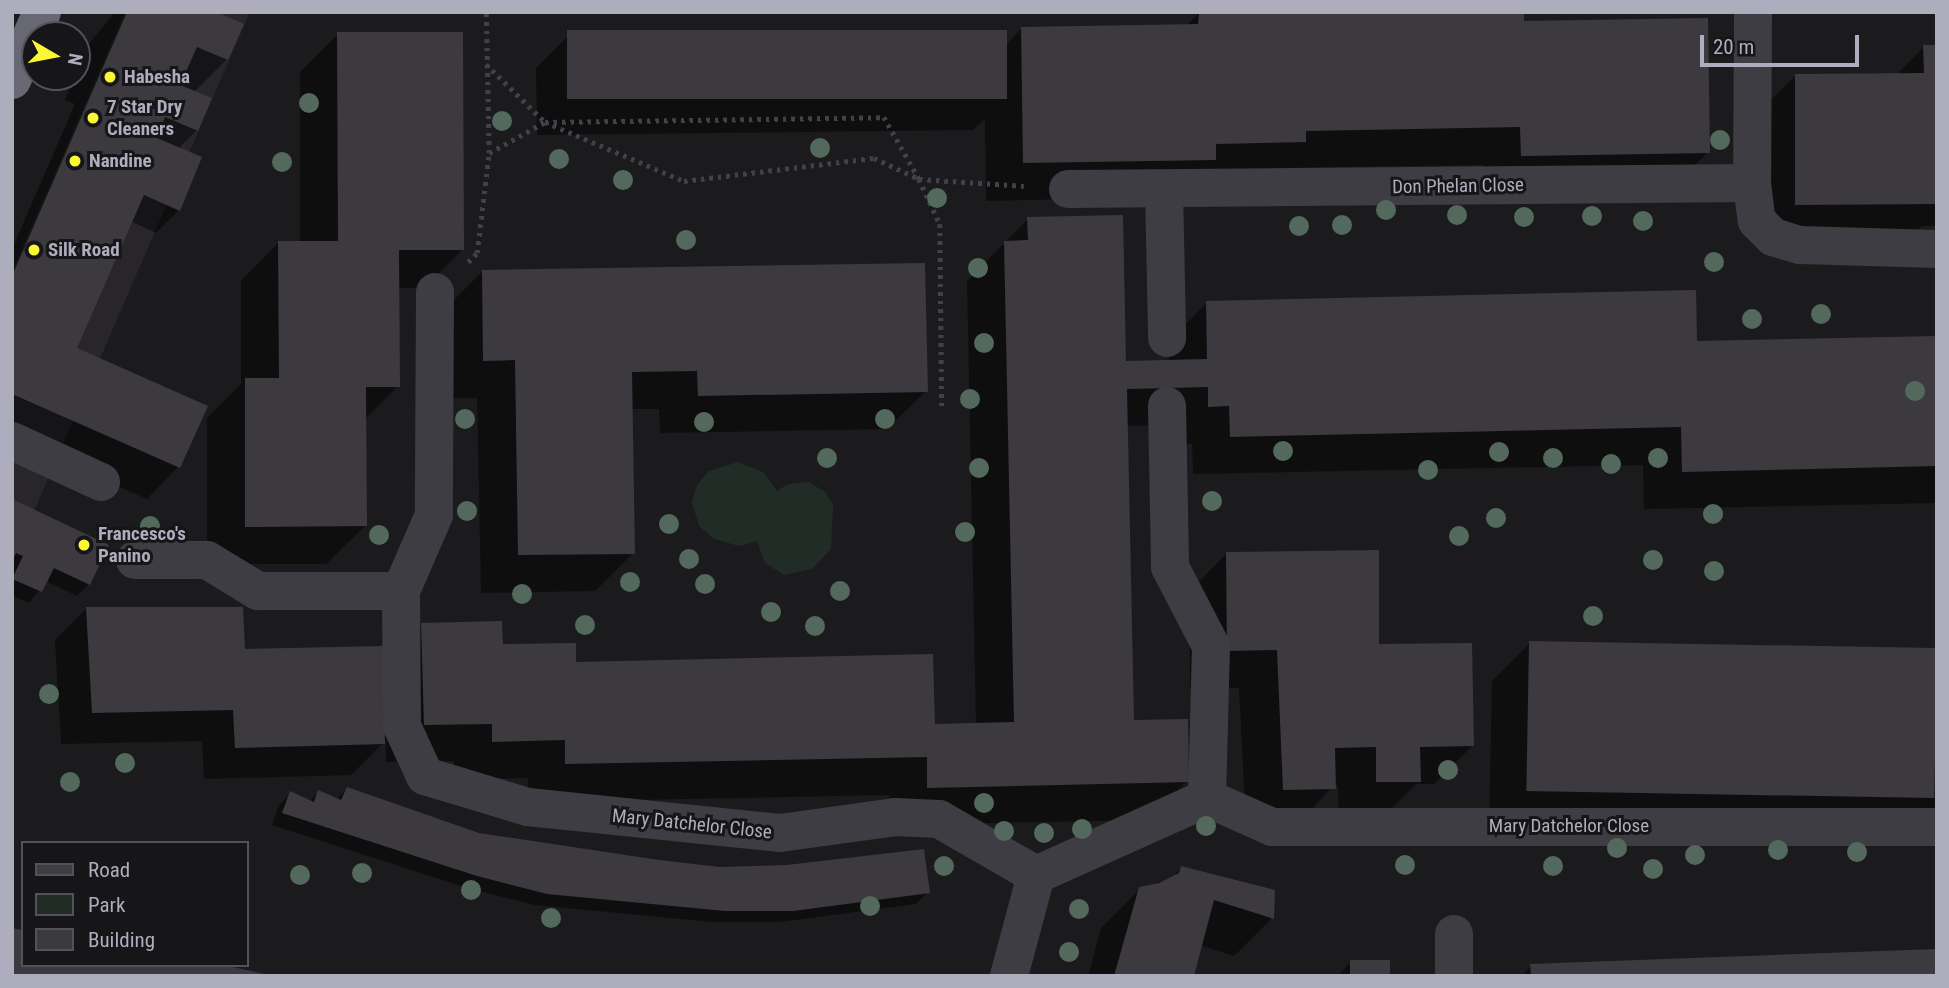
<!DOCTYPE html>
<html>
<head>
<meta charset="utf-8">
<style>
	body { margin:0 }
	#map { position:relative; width:1949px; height:988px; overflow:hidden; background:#1b1b1d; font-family:"Roboto Condensed",sans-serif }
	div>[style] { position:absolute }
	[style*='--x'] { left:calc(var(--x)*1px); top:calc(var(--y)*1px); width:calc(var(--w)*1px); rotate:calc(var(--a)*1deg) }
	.built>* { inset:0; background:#28262a }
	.green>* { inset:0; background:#222c26 }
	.shadow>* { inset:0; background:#0007 }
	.building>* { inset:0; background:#3c3a3f; transform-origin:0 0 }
	.path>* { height:4.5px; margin-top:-2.25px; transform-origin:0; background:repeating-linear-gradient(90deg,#424149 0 3.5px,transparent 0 8.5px) }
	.street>* { height:38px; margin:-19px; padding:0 19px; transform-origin:19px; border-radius:19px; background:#3e3d44 }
	.highway>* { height:38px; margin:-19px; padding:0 19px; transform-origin:19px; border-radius:19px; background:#686774 }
	.trees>* { width:20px; height:20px; margin:-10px; border-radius:50%; background:#54695d }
	.dots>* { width:19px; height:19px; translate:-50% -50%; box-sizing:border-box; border:4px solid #161518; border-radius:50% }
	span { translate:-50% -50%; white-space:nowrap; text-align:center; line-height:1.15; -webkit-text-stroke:6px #161518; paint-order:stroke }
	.poi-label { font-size:19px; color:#adadbd; font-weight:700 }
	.left { translate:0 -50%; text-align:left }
	.street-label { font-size:19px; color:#adadbd }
	.frame { position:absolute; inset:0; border:14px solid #adadbd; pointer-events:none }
	.legend { position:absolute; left:21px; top:841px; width:228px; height:126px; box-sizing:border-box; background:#161518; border:2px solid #52525a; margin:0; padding:9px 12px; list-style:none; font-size:21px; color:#adadbd }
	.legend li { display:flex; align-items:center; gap:14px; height:35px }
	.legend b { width:35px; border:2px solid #52525a }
	.north { position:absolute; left:21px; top:21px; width:70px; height:70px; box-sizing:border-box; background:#161518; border:2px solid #52525a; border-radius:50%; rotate:100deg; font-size:19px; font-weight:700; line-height:28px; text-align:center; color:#adadbd }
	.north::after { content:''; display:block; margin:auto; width:24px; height:32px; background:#faf836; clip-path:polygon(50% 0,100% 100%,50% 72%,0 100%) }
	.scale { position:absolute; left:1700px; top:35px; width:159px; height:32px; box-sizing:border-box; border:4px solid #adadbd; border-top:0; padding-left:9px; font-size:21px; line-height:24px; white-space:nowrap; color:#adadbd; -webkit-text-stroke:5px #161518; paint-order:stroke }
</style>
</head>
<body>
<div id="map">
	<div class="built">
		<i style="clip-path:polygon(125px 12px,250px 12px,12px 562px,12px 271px)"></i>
	</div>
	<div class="green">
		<i style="clip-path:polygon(738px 462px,763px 472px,777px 491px,788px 484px,808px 482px,824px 491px,833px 504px,831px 549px,812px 569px,784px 575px,765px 563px,757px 541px,739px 546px,714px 539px,699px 526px,692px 502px,697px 485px,709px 471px)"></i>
	</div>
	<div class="shadow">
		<i style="clip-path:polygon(115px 12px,212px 12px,227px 59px,194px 92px,197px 130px,178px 149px,179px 210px,156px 233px,130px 221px,74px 349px,178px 467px,147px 499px,12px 440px,12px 249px,75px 104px,65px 100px,88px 45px)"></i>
		<i style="clip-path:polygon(1200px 12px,1522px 23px,1708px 152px,1670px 190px,1483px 193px,1483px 165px,1278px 168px,1176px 197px,986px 201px,985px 119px,973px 130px,537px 135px,536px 68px,568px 36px,1005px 46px,1022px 28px,1186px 26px)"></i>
		<i style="clip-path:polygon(338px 34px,462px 250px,424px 288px,398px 288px,398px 386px,364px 420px,365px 526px,326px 564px,207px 564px,207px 418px,241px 384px,241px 281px,279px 242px,300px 242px,300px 72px)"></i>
		<i style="clip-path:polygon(1924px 47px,1937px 47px,1937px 226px,1922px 226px,1913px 235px,1764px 236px,1764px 107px,1796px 75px,1896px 75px)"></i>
		<i style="clip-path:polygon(1028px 219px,1125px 363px,1169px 362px,1168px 341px,1207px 303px,1695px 343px,1937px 337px,1937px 503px,1644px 509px,1643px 465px,1193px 474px,1192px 444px,1170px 444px,1170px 425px,1126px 426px,1132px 722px,1187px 781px,1149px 820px,889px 825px,889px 795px,528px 802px,528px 778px,455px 780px,454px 761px,386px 762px,386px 740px,351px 775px,204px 779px,202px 741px,61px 744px,55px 640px,87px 608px,243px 651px,382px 665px,422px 624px,575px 664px,933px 726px,976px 725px,967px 281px)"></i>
		<i style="clip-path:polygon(482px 272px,926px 391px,887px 429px,660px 433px,659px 409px,631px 409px,633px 553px,595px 591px,481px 593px,477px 398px,445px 398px,444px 310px)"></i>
		<i style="clip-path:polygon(12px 501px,89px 584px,77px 596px,46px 581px,29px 603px,12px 595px)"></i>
		<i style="clip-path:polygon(1227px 553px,1377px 646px,1472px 746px,1434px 784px,1416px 784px,1381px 819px,1339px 819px,1338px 785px,1334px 785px,1295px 827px,1246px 828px,1239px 688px,1190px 688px,1189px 592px)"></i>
		<i style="clip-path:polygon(1530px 643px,1937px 649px,1937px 824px,1489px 829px,1492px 681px)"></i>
		<i style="clip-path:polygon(347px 789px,479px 834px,562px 851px,928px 892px,916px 904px,780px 922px,712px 922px,535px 905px,464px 887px,272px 825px,279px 805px,291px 793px,309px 802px,319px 792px,336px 800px)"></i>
		<i style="clip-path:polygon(1181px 868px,1272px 918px,1234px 956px,1200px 945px,1191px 976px,1088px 976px,1101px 928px,1140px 889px,1173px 877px)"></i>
		<i style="clip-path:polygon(1351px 962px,1388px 976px,1337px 976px)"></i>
		<i style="clip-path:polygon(1531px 966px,1937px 976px,1521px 976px)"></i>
	</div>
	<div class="building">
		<i style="clip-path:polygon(127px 12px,217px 12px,244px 24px,228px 60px,197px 47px,180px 85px,212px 98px,198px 131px,165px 117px,157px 138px,202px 157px,180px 211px,144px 195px,77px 348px,208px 406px,180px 468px,12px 394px,12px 276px)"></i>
		<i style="clip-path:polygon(1199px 12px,1524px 12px,1524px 21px,1708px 18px,1710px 153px,1521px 156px,1520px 127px,1306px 131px,1306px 142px,1216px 144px,1216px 160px,1023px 163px,1021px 27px,1198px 24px)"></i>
		<i style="left:1007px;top:30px;width:69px;height:440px;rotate:90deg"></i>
		<i style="clip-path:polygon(337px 32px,463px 32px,464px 250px,399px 250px,400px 387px,366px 387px,367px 526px,245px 527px,245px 378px,279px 378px,278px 241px,338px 241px)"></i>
		<i style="clip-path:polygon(1923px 45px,1937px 45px,1937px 204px,1795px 205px,1795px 74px,1924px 73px)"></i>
		<i style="clip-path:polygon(1123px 215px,1126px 361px,1207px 359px,1206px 301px,1696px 290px,1697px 341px,1937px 336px,1937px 466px,1682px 472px,1681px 427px,1230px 437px,1229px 406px,1208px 407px,1208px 387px,1127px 389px,1134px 720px,1188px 719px,1189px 782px,927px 788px,927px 757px,565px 764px,565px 740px,492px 742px,492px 724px,424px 725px,421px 623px,502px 621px,503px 644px,576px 643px,576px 662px,933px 654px,935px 724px,1014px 722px,1004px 241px,1028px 240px,1027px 217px)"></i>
		<i style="clip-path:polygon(925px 263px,928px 392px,698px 396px,697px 371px,632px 372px,635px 554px,518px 555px,515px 360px,483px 361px,482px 270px)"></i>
		<i style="clip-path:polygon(12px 499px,109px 545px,90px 585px,54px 568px,42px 592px,12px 579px,23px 556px,16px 553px,12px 562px)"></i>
		<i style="clip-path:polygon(1379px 550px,1379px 644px,1472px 643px,1474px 746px,1420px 747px,1421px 782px,1376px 782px,1376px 747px,1335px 748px,1336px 789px,1283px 790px,1277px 650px,1227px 651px,1226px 552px)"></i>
		<i style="clip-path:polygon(86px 607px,243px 607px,245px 649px,383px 646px,385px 744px,235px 748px,233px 710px,92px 713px)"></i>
		<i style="left:1529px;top:641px;width:408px;height:150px;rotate:1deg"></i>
		<i style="clip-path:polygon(347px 787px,479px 833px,659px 860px,720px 867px,787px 865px,924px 849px,930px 893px,793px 911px,725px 911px,547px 894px,477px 876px,282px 813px,290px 791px,314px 802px,318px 790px,341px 800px)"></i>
		<i style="clip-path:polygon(1181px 866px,1275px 890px,1274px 919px,1214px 900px,1194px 976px,1114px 976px,1139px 887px,1159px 883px,1179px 873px)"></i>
		<i style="clip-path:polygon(12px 928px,23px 930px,23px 965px,223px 965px,274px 976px,12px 976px)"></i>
		<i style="clip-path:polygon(1937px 949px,1937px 976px,1531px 976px,1530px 964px)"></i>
		<i style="left:1350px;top:960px;width:40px;height:16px"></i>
	</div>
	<div class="path">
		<i style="--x:486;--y:64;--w:83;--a:44.5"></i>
		<i style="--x:545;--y:122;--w:151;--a:23"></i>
		<i style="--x:684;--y:181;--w:191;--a:-6.9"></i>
		<i style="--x:874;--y:158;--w:50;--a:25"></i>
		<i style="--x:919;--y:179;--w:50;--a:65"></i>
		<i style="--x:940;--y:224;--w:182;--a:89.4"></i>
		<i style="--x:489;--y:153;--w:64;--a:-29"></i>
		<i style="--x:545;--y:122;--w:339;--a:-0.8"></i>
		<i style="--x:884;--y:117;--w:71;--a:60.6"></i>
		<i style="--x:919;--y:179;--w:105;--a:3.8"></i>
		<i style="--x:468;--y:262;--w:13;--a:-45"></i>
		<i style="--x:477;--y:253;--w:101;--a:-83.2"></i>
		<i style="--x:489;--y:153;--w:141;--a:-91.2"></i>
	</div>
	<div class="street">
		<i style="--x:1753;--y:12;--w:171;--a:90.3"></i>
		<i style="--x:1752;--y:183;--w:38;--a:83"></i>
		<i style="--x:1757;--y:221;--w:23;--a:45"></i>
		<i style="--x:1773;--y:237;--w:28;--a:17"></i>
		<i style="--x:1800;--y:245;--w:137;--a:1.7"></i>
		<i style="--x:1068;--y:189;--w:684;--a:-0.5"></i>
		<i style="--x:1164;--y:189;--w:149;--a:88.8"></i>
		<i style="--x:435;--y:292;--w:223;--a:90.3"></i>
		<i style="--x:434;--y:515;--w:83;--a:113.5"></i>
		<i style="--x:401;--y:591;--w:135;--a:89.6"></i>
		<i style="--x:402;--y:726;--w:55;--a:65.3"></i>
		<i style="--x:425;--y:776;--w:108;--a:16.8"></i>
		<i style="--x:528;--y:807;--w:253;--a:5.9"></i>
		<i style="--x:780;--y:833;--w:116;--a:-7.9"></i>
		<i style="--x:895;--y:817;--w:44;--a:2.6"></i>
		<i style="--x:939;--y:819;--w:112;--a:30"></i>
		<i style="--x:1036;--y:875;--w:188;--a:-24.2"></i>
		<i style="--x:1207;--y:798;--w:71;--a:24"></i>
		<i style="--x:1272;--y:827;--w:665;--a:0"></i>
		<i style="--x:1167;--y:406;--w:161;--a:88.9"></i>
		<i style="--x:1170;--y:567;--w:89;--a:62.6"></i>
		<i style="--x:1211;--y:646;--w:152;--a:91.5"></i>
		<i style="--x:12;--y:441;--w:98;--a:24.7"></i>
		<i style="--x:135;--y:560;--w:72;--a:0"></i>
		<i style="--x:207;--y:560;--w:60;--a:31.3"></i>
		<i style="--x:258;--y:591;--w:143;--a:0"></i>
		<i style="--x:1009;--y:976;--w:105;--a:-75"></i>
		<i style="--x:1454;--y:976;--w:42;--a:-90"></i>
	</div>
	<div class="highway">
		<i style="--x:12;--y:80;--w:74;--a:-66.2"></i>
	</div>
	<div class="trees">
		<i style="left:309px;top:103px"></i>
		<i style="left:502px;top:121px"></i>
		<i style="left:1720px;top:140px"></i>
		<i style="left:820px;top:148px"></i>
		<i style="left:559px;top:159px"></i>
		<i style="left:282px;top:162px"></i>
		<i style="left:623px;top:180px"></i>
		<i style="left:937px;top:198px"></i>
		<i style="left:1386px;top:210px"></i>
		<i style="left:1457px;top:215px"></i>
		<i style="left:1592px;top:216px"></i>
		<i style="left:1524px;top:217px"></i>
		<i style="left:1643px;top:221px"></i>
		<i style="left:1342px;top:225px"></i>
		<i style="left:1299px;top:226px"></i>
		<i style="left:686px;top:240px"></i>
		<i style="left:1714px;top:262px"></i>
		<i style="left:978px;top:268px"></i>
		<i style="left:1821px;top:314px"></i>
		<i style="left:1752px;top:319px"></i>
		<i style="left:984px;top:343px"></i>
		<i style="left:1915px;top:391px"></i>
		<i style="left:970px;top:399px"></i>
		<i style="left:465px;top:419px"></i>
		<i style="left:885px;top:419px"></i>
		<i style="left:704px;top:422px"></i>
		<i style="left:1283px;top:451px"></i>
		<i style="left:1499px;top:452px"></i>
		<i style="left:827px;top:458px"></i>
		<i style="left:1553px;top:458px"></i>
		<i style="left:1658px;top:458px"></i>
		<i style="left:1611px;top:464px"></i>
		<i style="left:979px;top:468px"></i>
		<i style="left:1428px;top:470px"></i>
		<i style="left:1212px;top:501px"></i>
		<i style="left:467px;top:511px"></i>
		<i style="left:1713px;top:514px"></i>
		<i style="left:1496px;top:518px"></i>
		<i style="left:669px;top:524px"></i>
		<i style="left:150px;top:526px"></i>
		<i style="left:965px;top:532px"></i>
		<i style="left:379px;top:535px"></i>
		<i style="left:1459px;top:536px"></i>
		<i style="left:689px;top:559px"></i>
		<i style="left:1653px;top:560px"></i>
		<i style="left:1714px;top:571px"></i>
		<i style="left:630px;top:582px"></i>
		<i style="left:705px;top:584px"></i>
		<i style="left:840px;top:591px"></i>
		<i style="left:522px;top:594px"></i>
		<i style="left:771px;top:612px"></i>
		<i style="left:1593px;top:616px"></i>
		<i style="left:585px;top:625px"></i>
		<i style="left:815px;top:626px"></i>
		<i style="left:49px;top:694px"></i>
		<i style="left:125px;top:763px"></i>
		<i style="left:1448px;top:770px"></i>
		<i style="left:70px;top:782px"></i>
		<i style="left:984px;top:803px"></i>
		<i style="left:1206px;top:826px"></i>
		<i style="left:1082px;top:829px"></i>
		<i style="left:1004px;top:831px"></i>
		<i style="left:1044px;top:833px"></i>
		<i style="left:1617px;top:848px"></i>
		<i style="left:1778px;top:850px"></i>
		<i style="left:1857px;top:852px"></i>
		<i style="left:1695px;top:855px"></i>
		<i style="left:1405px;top:865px"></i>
		<i style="left:944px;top:866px"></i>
		<i style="left:1553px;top:866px"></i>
		<i style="left:1653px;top:869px"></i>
		<i style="left:362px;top:873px"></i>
		<i style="left:300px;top:875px"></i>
		<i style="left:471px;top:890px"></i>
		<i style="left:870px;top:906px"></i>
		<i style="left:1079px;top:909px"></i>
		<i style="left:551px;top:918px"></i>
		<i style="left:1069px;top:952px"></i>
	</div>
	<div class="dots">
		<i style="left:110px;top:77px;background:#faf836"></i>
		<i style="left:93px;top:118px;background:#faf836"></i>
		<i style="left:75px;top:161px;background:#faf836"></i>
		<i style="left:34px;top:250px;background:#faf836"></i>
		<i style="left:84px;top:545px;background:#faf836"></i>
	</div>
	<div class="poi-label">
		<span class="left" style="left:124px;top:77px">Habesha</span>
		<span class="left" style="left:107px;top:118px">7 Star Dry<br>Cleaners</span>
		<span class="left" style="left:89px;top:161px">Nandine</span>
		<span class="left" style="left:48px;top:250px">Silk Road</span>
		<span class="left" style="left:98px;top:545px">Francesco's<br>Panino</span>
	</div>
	<div class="street-label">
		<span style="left:1458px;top:186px;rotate:-1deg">Don Phelan Close</span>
		<span style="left:692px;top:824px;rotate:6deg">Mary Datchelor Close</span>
		<span style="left:1569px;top:826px">Mary Datchelor Close</span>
	</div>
	<div class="frame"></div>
	<ul class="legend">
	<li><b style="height:9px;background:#3e3d44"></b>Road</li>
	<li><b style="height:19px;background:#222c26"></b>Park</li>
	<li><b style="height:19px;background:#3c3a3f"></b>Building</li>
	</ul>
	<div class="north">N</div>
	<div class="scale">20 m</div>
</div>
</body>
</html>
